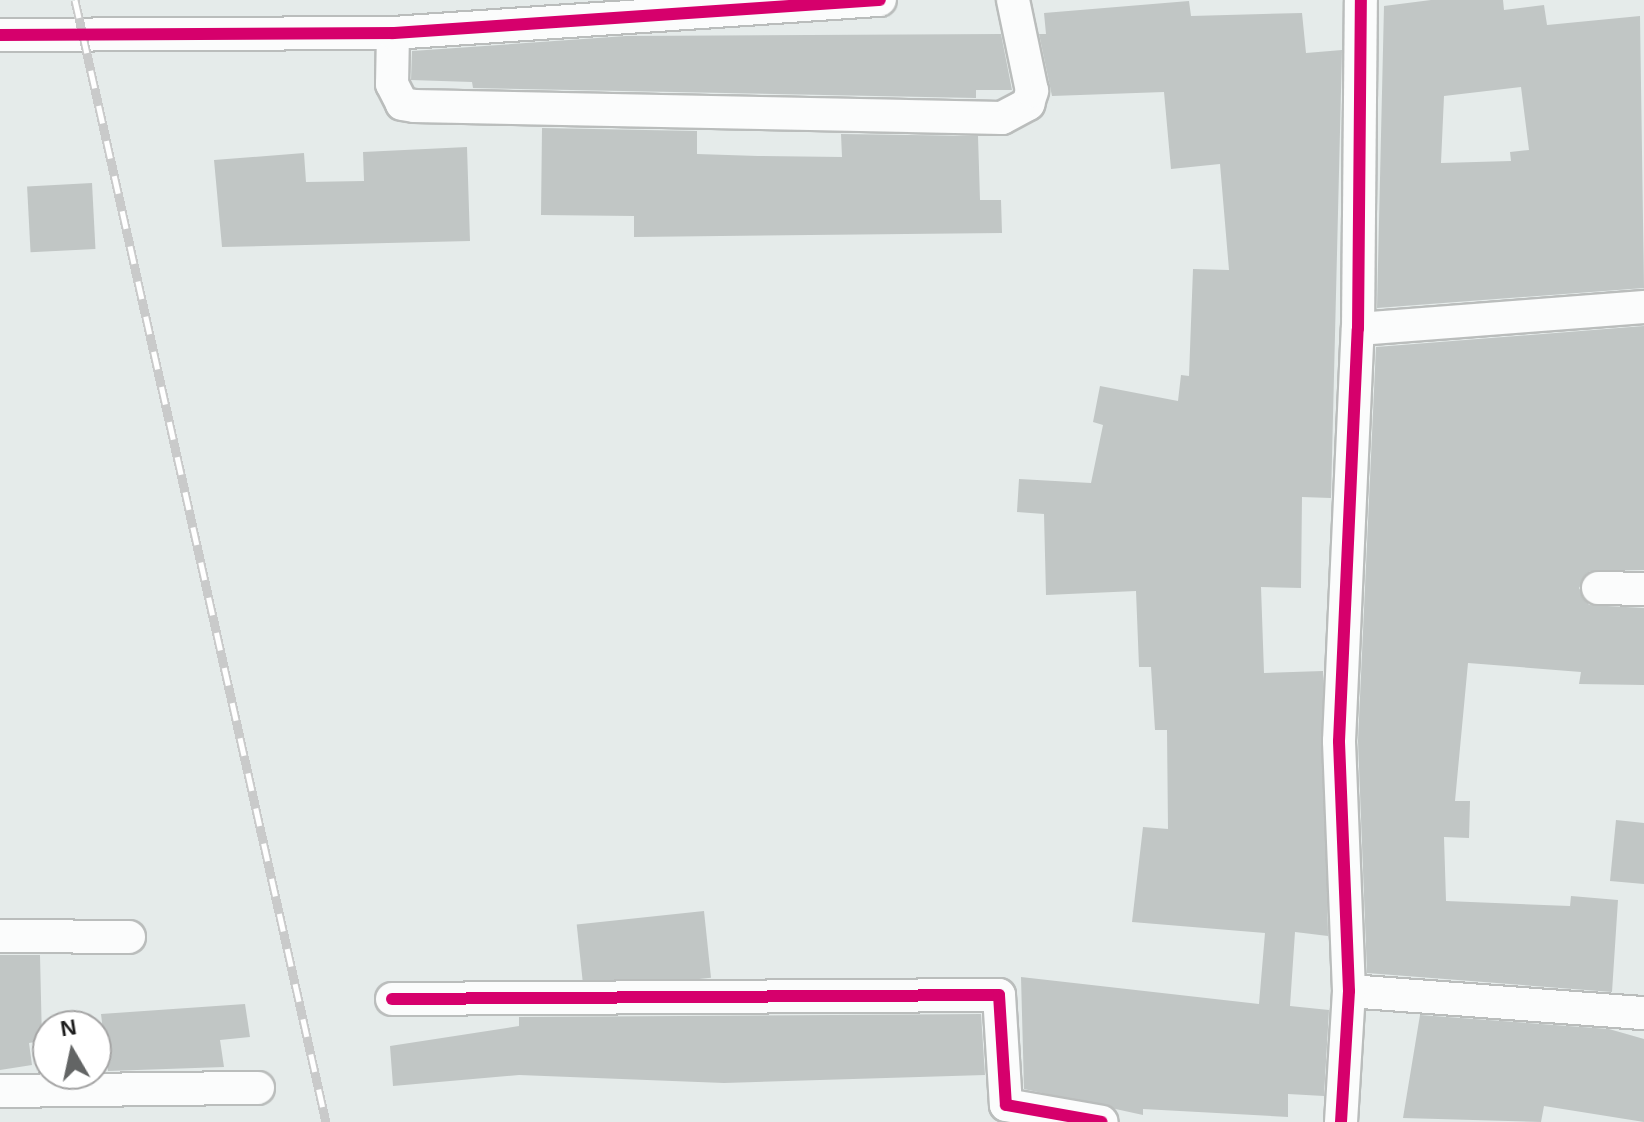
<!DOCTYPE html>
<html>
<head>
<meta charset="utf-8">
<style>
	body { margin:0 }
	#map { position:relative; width:1644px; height:1122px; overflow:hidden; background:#e5ebea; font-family:Arial,sans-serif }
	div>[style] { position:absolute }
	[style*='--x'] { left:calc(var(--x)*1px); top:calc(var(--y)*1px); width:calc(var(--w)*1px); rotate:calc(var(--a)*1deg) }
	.building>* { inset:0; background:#c1c6c5; transform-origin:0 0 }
	.roads { filter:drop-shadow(2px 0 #babdbc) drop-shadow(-2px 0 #babdbc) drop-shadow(0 2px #babdbc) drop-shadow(0 -2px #babdbc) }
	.minor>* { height:32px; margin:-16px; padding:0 16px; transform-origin:16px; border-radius:16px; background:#fbfcfc }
	.rail>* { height:9px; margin-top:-4.5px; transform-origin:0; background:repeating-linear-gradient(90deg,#fff 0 18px,#c9caca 0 36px); box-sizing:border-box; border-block:2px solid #c9caca }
	.cycleway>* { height:12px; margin:-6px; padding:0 6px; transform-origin:6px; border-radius:6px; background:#d6006c }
	span { translate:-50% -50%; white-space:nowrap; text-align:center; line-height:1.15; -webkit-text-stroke:6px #fff; paint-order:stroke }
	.north { position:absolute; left:32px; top:1010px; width:80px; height:80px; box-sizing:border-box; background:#fff; border:2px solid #a5a5a5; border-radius:50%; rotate:351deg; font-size:22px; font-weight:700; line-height:32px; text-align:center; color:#1d1d1d }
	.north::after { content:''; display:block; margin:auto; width:28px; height:36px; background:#636565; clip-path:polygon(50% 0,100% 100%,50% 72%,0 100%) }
</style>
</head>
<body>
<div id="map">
	<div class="building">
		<i style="clip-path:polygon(evenodd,1431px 0,1503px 0,1504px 10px,1544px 5px,1547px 25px,1640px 16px,1644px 288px,1377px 308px,1384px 6px,1431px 0,1521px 87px,1529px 150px,1510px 152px,1511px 161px,1441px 163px,1444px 96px,1521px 87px)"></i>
		<i style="clip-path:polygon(1189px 1px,1191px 16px,1302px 13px,1306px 53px,1342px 50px,1331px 498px,1302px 497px,1301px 588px,1261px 587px,1264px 673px,1323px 671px,1328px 936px,1295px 932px,1290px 1006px,1329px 1010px,1324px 1096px,1288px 1094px,1288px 1117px,1143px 1109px,1143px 1115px,1024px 1089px,1021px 977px,1259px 1004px,1265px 933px,1132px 922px,1143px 827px,1168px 829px,1167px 730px,1155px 730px,1151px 667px,1139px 667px,1136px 591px,1046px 595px,1044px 514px,1017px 512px,1019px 479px,1091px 483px,1103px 425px,1093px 422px,1100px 386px,1178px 401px,1181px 375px,1189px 376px,1193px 269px,1229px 270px,1220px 164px,1171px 169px,1164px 92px,1052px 96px,1039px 34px,1046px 34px,1044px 13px)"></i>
		<i style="clip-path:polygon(1001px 34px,1012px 90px,976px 90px,976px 98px,473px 88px,472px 82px,411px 80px,412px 51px,626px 36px)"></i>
		<i style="clip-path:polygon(542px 128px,697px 131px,697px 154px,758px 156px,842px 157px,841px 134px,978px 136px,980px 200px,1001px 200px,1002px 233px,634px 237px,634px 216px,541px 215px)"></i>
		<i style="clip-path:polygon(467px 147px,470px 241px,222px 247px,214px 160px,304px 153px,306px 182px,364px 181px,363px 152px)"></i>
		<i style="left:92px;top:183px;width:66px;height:65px;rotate:87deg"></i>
		<i style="clip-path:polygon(1644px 326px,1644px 570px,1590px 571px,1579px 588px,1589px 605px,1644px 608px,1644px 685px,1579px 684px,1581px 672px,1468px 663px,1455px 801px,1470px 801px,1469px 838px,1444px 837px,1446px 901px,1570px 906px,1571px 896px,1618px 900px,1612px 992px,1367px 973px,1358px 741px,1376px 347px)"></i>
		<i style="clip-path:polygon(1616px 820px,1644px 823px,1644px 884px,1610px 881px)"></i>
		<i style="left:704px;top:911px;width:67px;height:128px;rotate:84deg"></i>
		<i style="clip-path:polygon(0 955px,40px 955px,42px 1041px,29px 1043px,32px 1065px,0 1070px)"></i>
		<i style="clip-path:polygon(245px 1004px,250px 1037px,220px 1040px,224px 1067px,108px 1071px,101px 1014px)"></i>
		<i style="clip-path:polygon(981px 1014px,985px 1075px,724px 1083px,519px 1075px,393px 1086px,390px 1046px,519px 1026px,519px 1017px)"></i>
		<i style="clip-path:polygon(1420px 1015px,1609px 1029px,1644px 1039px,1644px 1122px,1544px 1106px,1541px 1122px,1403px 1118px)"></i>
	</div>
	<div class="roads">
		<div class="minor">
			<i style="--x:393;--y:33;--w:51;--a:91.1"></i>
			<i style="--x:392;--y:84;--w:22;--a:63"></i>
			<i style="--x:402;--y:104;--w:12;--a:9"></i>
			<i style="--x:414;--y:106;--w:588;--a:1.17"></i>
			<i style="--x:1002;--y:118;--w:30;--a:-28"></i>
			<i style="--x:1028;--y:104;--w:14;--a:-73"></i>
			<i style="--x:1032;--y:91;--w:93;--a:-101.8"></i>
			<i style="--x:0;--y:35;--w:393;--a:-0.3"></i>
			<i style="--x:393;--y:33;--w:488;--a:-3.9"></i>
			<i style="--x:1358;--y:329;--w:287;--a:-4.4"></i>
			<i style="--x:1598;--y:588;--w:46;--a:1.2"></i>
			<i style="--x:0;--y:936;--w:129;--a:0.4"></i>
			<i style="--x:1349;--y:991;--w:296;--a:4.3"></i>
			<i style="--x:392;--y:999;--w:607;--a:-0.38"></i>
			<i style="--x:999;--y:995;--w:110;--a:86.4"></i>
			<i style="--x:1006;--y:1105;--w:97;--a:10"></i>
			<i style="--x:0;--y:1091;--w:258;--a:-0.7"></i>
			<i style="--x:1341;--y:1122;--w:131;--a:-86.5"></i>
			<i style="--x:1349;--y:991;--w:250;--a:-92.3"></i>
			<i style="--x:1339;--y:741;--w:412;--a:-87.4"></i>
			<i style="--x:1358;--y:329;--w:329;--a:-89.5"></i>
		</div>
	</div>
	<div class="rail">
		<i style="--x:75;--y:0;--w:1150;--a:77.39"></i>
	</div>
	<div class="cycleway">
		<i style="--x:0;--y:35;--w:393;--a:-0.3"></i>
		<i style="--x:393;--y:33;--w:488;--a:-3.9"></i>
		<i style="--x:392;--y:999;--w:607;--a:-0.38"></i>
		<i style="--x:999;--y:995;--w:110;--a:86.4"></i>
		<i style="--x:1006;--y:1105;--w:97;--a:10"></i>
		<i style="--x:1341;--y:1122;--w:131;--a:-86.5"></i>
		<i style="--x:1349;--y:991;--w:250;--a:-92.3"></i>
		<i style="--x:1339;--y:741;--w:412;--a:-87.4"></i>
		<i style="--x:1358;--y:329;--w:329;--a:-89.5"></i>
	</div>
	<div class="north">N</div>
</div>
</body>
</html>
